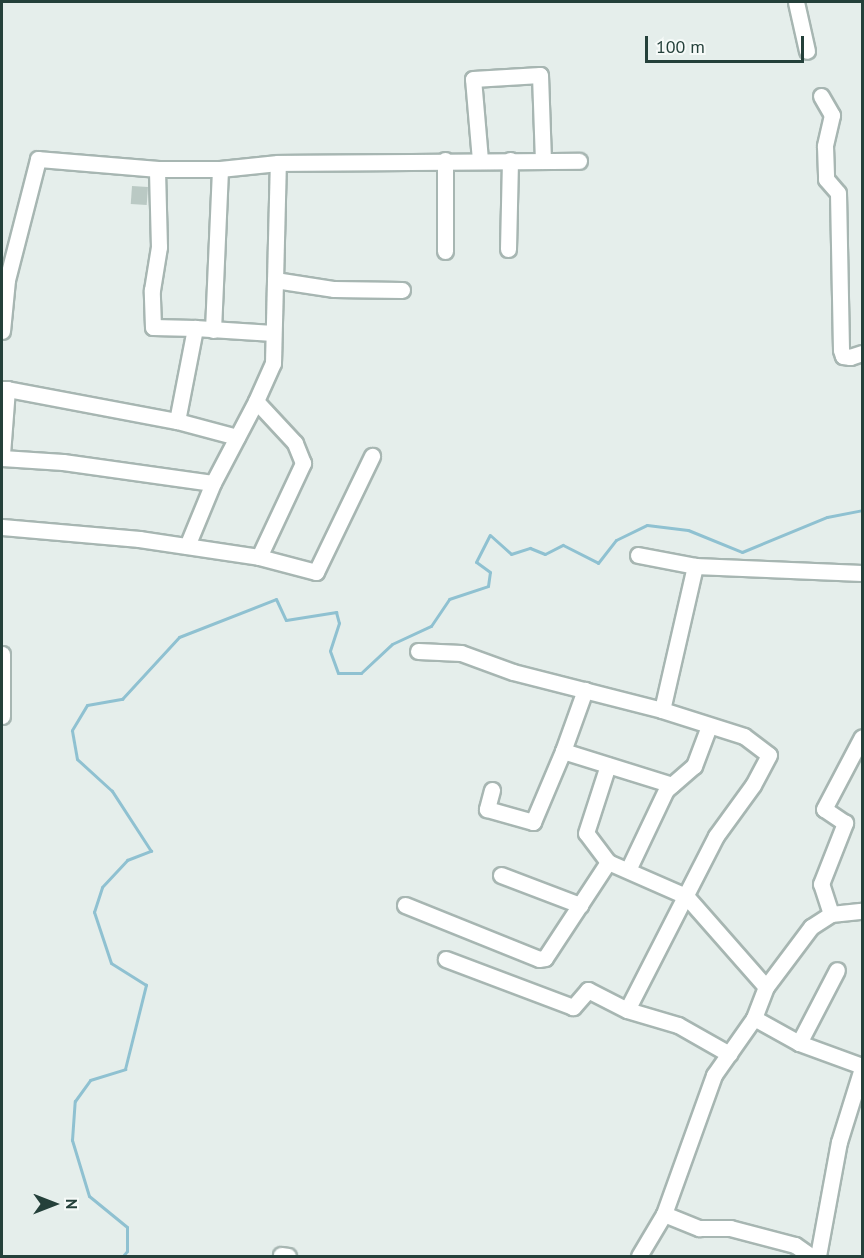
<!DOCTYPE html>
<html>
<head>
<meta charset="utf-8">
<style>
	body { margin:0 }
	#map { position:relative; width:864px; height:1258px; overflow:hidden; background:#e5eeeb; font-family:"PT Sans",sans-serif }
	div>[style] { position:absolute }
	[style*='--x'] { left:calc(var(--x)*1px); top:calc(var(--y)*1px); width:calc(var(--w)*1px); rotate:calc(var(--a)*1deg) }
	.stream>* { height:3px; margin:-1.5px; padding:0 1.5px; transform-origin:1.5px; border-radius:1.5px; background:#8fc1d1 }
	.building>* { inset:0; background:#bac9c4; transform-origin:0 0 }
	.roads { filter:drop-shadow(2px 0 #a7b6b2) drop-shadow(-2px 0 #a7b6b2) drop-shadow(0 2px #a7b6b2) drop-shadow(0 -2px #a7b6b2) }
	.minor>* { height:15px; margin:-7.5px; padding:0 7.5px; transform-origin:7.5px; border-radius:7.5px; background:#fff }
	span { translate:-50% -50%; white-space:nowrap; text-align:center; line-height:1.15; -webkit-text-stroke:5px #f6faf8; paint-order:stroke }
	.frame { position:absolute; inset:0; border:3px solid #24403a; pointer-events:none }
	.north { position:absolute; left:24px; top:1174px; width:60px; height:60px; -webkit-text-stroke:4px #f6faf8; paint-order:stroke; rotate:90deg; font-size:16px; font-weight:700; line-height:24px; text-align:center; color:#24403a }
	.north::after { content:''; display:block; margin:auto; width:21px; height:27px; background:#24403a; clip-path:polygon(50% 0,100% 100%,50% 72%,0 100%) }
	.scale { position:absolute; left:645px; top:36px; width:159px; height:27px; box-sizing:border-box; border:3px solid #24403a; border-top:0; padding-left:8px; font-size:18px; line-height:21px; white-space:nowrap; color:#24403a; -webkit-text-stroke:4px #f6faf8; paint-order:stroke }
</style>
</head>
<body>
<div id="map">
	<div class="stream">
		<i style="--x:123;--y:1256;--w:6;--a:-51"></i>
		<i style="--x:127;--y:1251;--w:24;--a:-90"></i>
		<i style="--x:127;--y:1227;--w:49;--a:-140.8"></i>
		<i style="--x:89;--y:1196;--w:59;--a:-106.9"></i>
		<i style="--x:72;--y:1140;--w:39;--a:-86"></i>
		<i style="--x:75;--y:1101;--w:26;--a:-54"></i>
		<i style="--x:90;--y:1080;--w:37;--a:-17"></i>
		<i style="--x:125;--y:1069;--w:87;--a:-76"></i>
		<i style="--x:146;--y:985;--w:41;--a:-147.8"></i>
		<i style="--x:111;--y:963;--w:54;--a:-108.4"></i>
		<i style="--x:94;--y:912;--w:26;--a:-72"></i>
		<i style="--x:102;--y:887;--w:37;--a:-47"></i>
		<i style="--x:127;--y:860;--w:26;--a:-21"></i>
		<i style="--x:151;--y:851;--w:72;--a:-123"></i>
		<i style="--x:112;--y:791;--w:47;--a:-137.6"></i>
		<i style="--x:77;--y:759;--w:29;--a:-100"></i>
		<i style="--x:72;--y:730;--w:29;--a:-59"></i>
		<i style="--x:87;--y:705;--w:36;--a:-10"></i>
		<i style="--x:122;--y:699;--w:84;--a:-47.4"></i>
		<i style="--x:179;--y:637;--w:104;--a:-21.4"></i>
		<i style="--x:276;--y:599;--w:23;--a:65"></i>
		<i style="--x:286;--y:620;--w:51;--a:-9.1"></i>
		<i style="--x:336;--y:612;--w:11;--a:75"></i>
		<i style="--x:339;--y:623;--w:29;--a:108"></i>
		<i style="--x:330;--y:651;--w:23;--a:70"></i>
		<i style="--x:338;--y:673;--w:23;--a:0"></i>
		<i style="--x:361;--y:673;--w:42;--a:-43.1"></i>
		<i style="--x:392;--y:644;--w:43;--a:-24.8"></i>
		<i style="--x:431;--y:626;--w:32;--a:-56"></i>
		<i style="--x:449;--y:599;--w:41;--a:-18.4"></i>
		<i style="--x:488;--y:586;--w:14;--a:-82"></i>
		<i style="--x:490;--y:572;--w:17;--a:-144"></i>
		<i style="--x:476;--y:562;--w:30;--a:-63"></i>
		<i style="--x:490;--y:535;--w:28;--a:42"></i>
		<i style="--x:511;--y:554;--w:20;--a:-18"></i>
		<i style="--x:530;--y:548;--w:16;--a:22"></i>
		<i style="--x:545;--y:554;--w:20;--a:-27"></i>
		<i style="--x:563;--y:545;--w:39;--a:27"></i>
		<i style="--x:598;--y:563;--w:29;--a:-52"></i>
		<i style="--x:616;--y:540;--w:34;--a:-26"></i>
		<i style="--x:647;--y:525;--w:41;--a:7"></i>
		<i style="--x:688;--y:530;--w:58;--a:22.2"></i>
		<i style="--x:742;--y:552;--w:92;--a:-22.4"></i>
		<i style="--x:827;--y:517;--w:36;--a:-11"></i>
	</div>
	<div class="building">
		<i style="left:132px;top:186px;width:16px;height:18px;rotate:4deg"></i>
	</div>
	<div class="roads">
		<div class="minor">
			<i style="--x:796;--y:2;--w:50;--a:77.3"></i>
			<i style="--x:821;--y:96;--w:22;--a:60"></i>
			<i style="--x:832;--y:115;--w:32;--a:103"></i>
			<i style="--x:825;--y:146;--w:33;--a:88"></i>
			<i style="--x:826;--y:179;--w:18;--a:49"></i>
			<i style="--x:838;--y:193;--w:157;--a:88.9"></i>
			<i style="--x:841;--y:350;--w:6;--a:72"></i>
			<i style="--x:843;--y:356;--w:7;--a:8"></i>
			<i style="--x:850;--y:357;--w:13;--a:-18"></i>
			<i style="--x:445;--y:160;--w:91;--a:90"></i>
			<i style="--x:480;--y:160;--w:81;--a:-94.9"></i>
			<i style="--x:473;--y:79;--w:67;--a:-3.4"></i>
			<i style="--x:540;--y:75;--w:85;--a:88"></i>
			<i style="--x:508;--y:249;--w:89;--a:-88.7"></i>
			<i style="--x:275;--y:280;--w:60;--a:8.7"></i>
			<i style="--x:334;--y:289;--w:68;--a:0.8"></i>
			<i style="--x:195;--y:328;--w:42;--a:-178.6"></i>
			<i style="--x:153;--y:327;--w:37;--a:-92"></i>
			<i style="--x:152;--y:290;--w:44;--a:-80.8"></i>
			<i style="--x:159;--y:247;--w:78;--a:-91.5"></i>
			<i style="--x:157;--y:169;--w:63;--a:0"></i>
			<i style="--x:220;--y:169;--w:58;--a:-5.9"></i>
			<i style="--x:213;--y:330;--w:161;--a:-87.5"></i>
			<i style="--x:2;--y:331;--w:51;--a:-84.4"></i>
			<i style="--x:7;--y:280;--w:125;--a:-75.6"></i>
			<i style="--x:38;--y:159;--w:119;--a:4.8"></i>
			<i style="--x:2;--y:389;--w:5;--a:0"></i>
			<i style="--x:7;--y:389;--w:65;--a:94.4"></i>
			<i style="--x:7;--y:389;--w:173;--a:10.7"></i>
			<i style="--x:237;--y:437;--w:62;--a:-165.1"></i>
			<i style="--x:177;--y:421;--w:95;--a:-79"></i>
			<i style="--x:195;--y:328;--w:78;--a:3.7"></i>
			<i style="--x:2;--y:458;--w:61;--a:3.8"></i>
			<i style="--x:63;--y:462;--w:151;--a:8"></i>
			<i style="--x:2;--y:527;--w:138;--a:5"></i>
			<i style="--x:139;--y:539;--w:121;--a:8.5"></i>
			<i style="--x:259;--y:557;--w:104;--a:-64.9"></i>
			<i style="--x:303;--y:463;--w:22;--a:-112"></i>
			<i style="--x:295;--y:443;--w:57;--a:-132.9"></i>
			<i style="--x:256;--y:401;--w:42;--a:-65.9"></i>
			<i style="--x:273;--y:363;--w:200;--a:-88.6"></i>
			<i style="--x:278;--y:163;--w:301;--a:-0.4"></i>
			<i style="--x:187;--y:546;--w:68;--a:-67.6"></i>
			<i style="--x:213;--y:483;--w:93;--a:-62.3"></i>
			<i style="--x:638;--y:555;--w:58;--a:10.9"></i>
			<i style="--x:695;--y:566;--w:167;--a:2.4"></i>
			<i style="--x:259;--y:557;--w:59;--a:14.7"></i>
			<i style="--x:316;--y:572;--w:129;--a:-64.2"></i>
			<i style="--x:418;--y:651;--w:43;--a:2.7"></i>
			<i style="--x:461;--y:653;--w:55;--a:20.1"></i>
			<i style="--x:513;--y:672;--w:154;--a:14.3"></i>
			<i style="--x:662;--y:710;--w:86;--a:17.6"></i>
			<i style="--x:744;--y:736;--w:31;--a:37"></i>
			<i style="--x:769;--y:755;--w:34;--a:118"></i>
			<i style="--x:753;--y:785;--w:63;--a:126"></i>
			<i style="--x:716;--y:836;--w:195;--a:117.1"></i>
			<i style="--x:627;--y:1010;--w:44;--a:-152.9"></i>
			<i style="--x:588;--y:990;--w:23;--a:131"></i>
			<i style="--x:573;--y:1007;--w:136;--a:-159.3"></i>
			<i style="--x:2;--y:654;--w:62;--a:90"></i>
			<i style="--x:662;--y:710;--w:148;--a:-77.1"></i>
			<i style="--x:563;--y:751;--w:65;--a:-70.2"></i>
			<i style="--x:492;--y:790;--w:20;--a:105"></i>
			<i style="--x:487;--y:809;--w:48;--a:15.8"></i>
			<i style="--x:533;--y:822;--w:77;--a:-67.1"></i>
			<i style="--x:563;--y:751;--w:114;--a:17.3"></i>
			<i style="--x:608;--y:862;--w:36;--a:-127"></i>
			<i style="--x:586;--y:833;--w:71;--a:-72.1"></i>
			<i style="--x:628;--y:870;--w:89;--a:-64.6"></i>
			<i style="--x:666;--y:790;--w:37;--a:-41"></i>
			<i style="--x:694;--y:766;--w:43;--a:-69.4"></i>
			<i style="--x:501;--y:875;--w:85;--a:20.8"></i>
			<i style="--x:405;--y:905;--w:144;--a:21.9"></i>
			<i style="--x:539;--y:959;--w:6;--a:-9"></i>
			<i style="--x:545;--y:958;--w:115;--a:-56.7"></i>
			<i style="--x:608;--y:862;--w:85;--a:23.6"></i>
			<i style="--x:686;--y:896;--w:121;--a:48.7"></i>
			<i style="--x:831;--y:914;--w:32;--a:-108"></i>
			<i style="--x:821;--y:884;--w:66;--a:-68.5"></i>
			<i style="--x:845;--y:823;--w:25;--a:-146"></i>
			<i style="--x:824;--y:809;--w:81;--a:-62.2"></i>
			<i style="--x:627;--y:1010;--w:53;--a:16.4"></i>
			<i style="--x:678;--y:1025;--w:59;--a:29.6"></i>
			<i style="--x:754;--y:1018;--w:51;--a:29.1"></i>
			<i style="--x:799;--y:1043;--w:67;--a:20.1"></i>
			<i style="--x:799;--y:1043;--w:82;--a:-62.5"></i>
			<i style="--x:664;--y:1214;--w:38;--a:22"></i>
			<i style="--x:699;--y:1228;--w:31;--a:0"></i>
			<i style="--x:730;--y:1228;--w:67;--a:14.7"></i>
			<i style="--x:795;--y:1245;--w:19;--a:35"></i>
			<i style="--x:281;--y:1255;--w:7;--a:8"></i>
			<i style="--x:639;--y:1256;--w:49;--a:-59.2"></i>
			<i style="--x:664;--y:1214;--w:148;--a:-70.2"></i>
			<i style="--x:714;--y:1075;--w:70;--a:-54.9"></i>
			<i style="--x:754;--y:1018;--w:33;--a:-69"></i>
			<i style="--x:766;--y:987;--w:75;--a:-53.1"></i>
			<i style="--x:811;--y:927;--w:24;--a:-33"></i>
			<i style="--x:831;--y:914;--w:31;--a:-6"></i>
			<i style="--x:818;--y:1256;--w:116;--a:-79.6"></i>
			<i style="--x:839;--y:1142;--w:77;--a:-72.7"></i>
		</div>
	</div>
	<div class="frame"></div>
	<div class="north">N</div>
	<div class="scale">100 m</div>
</div>
</body>
</html>
